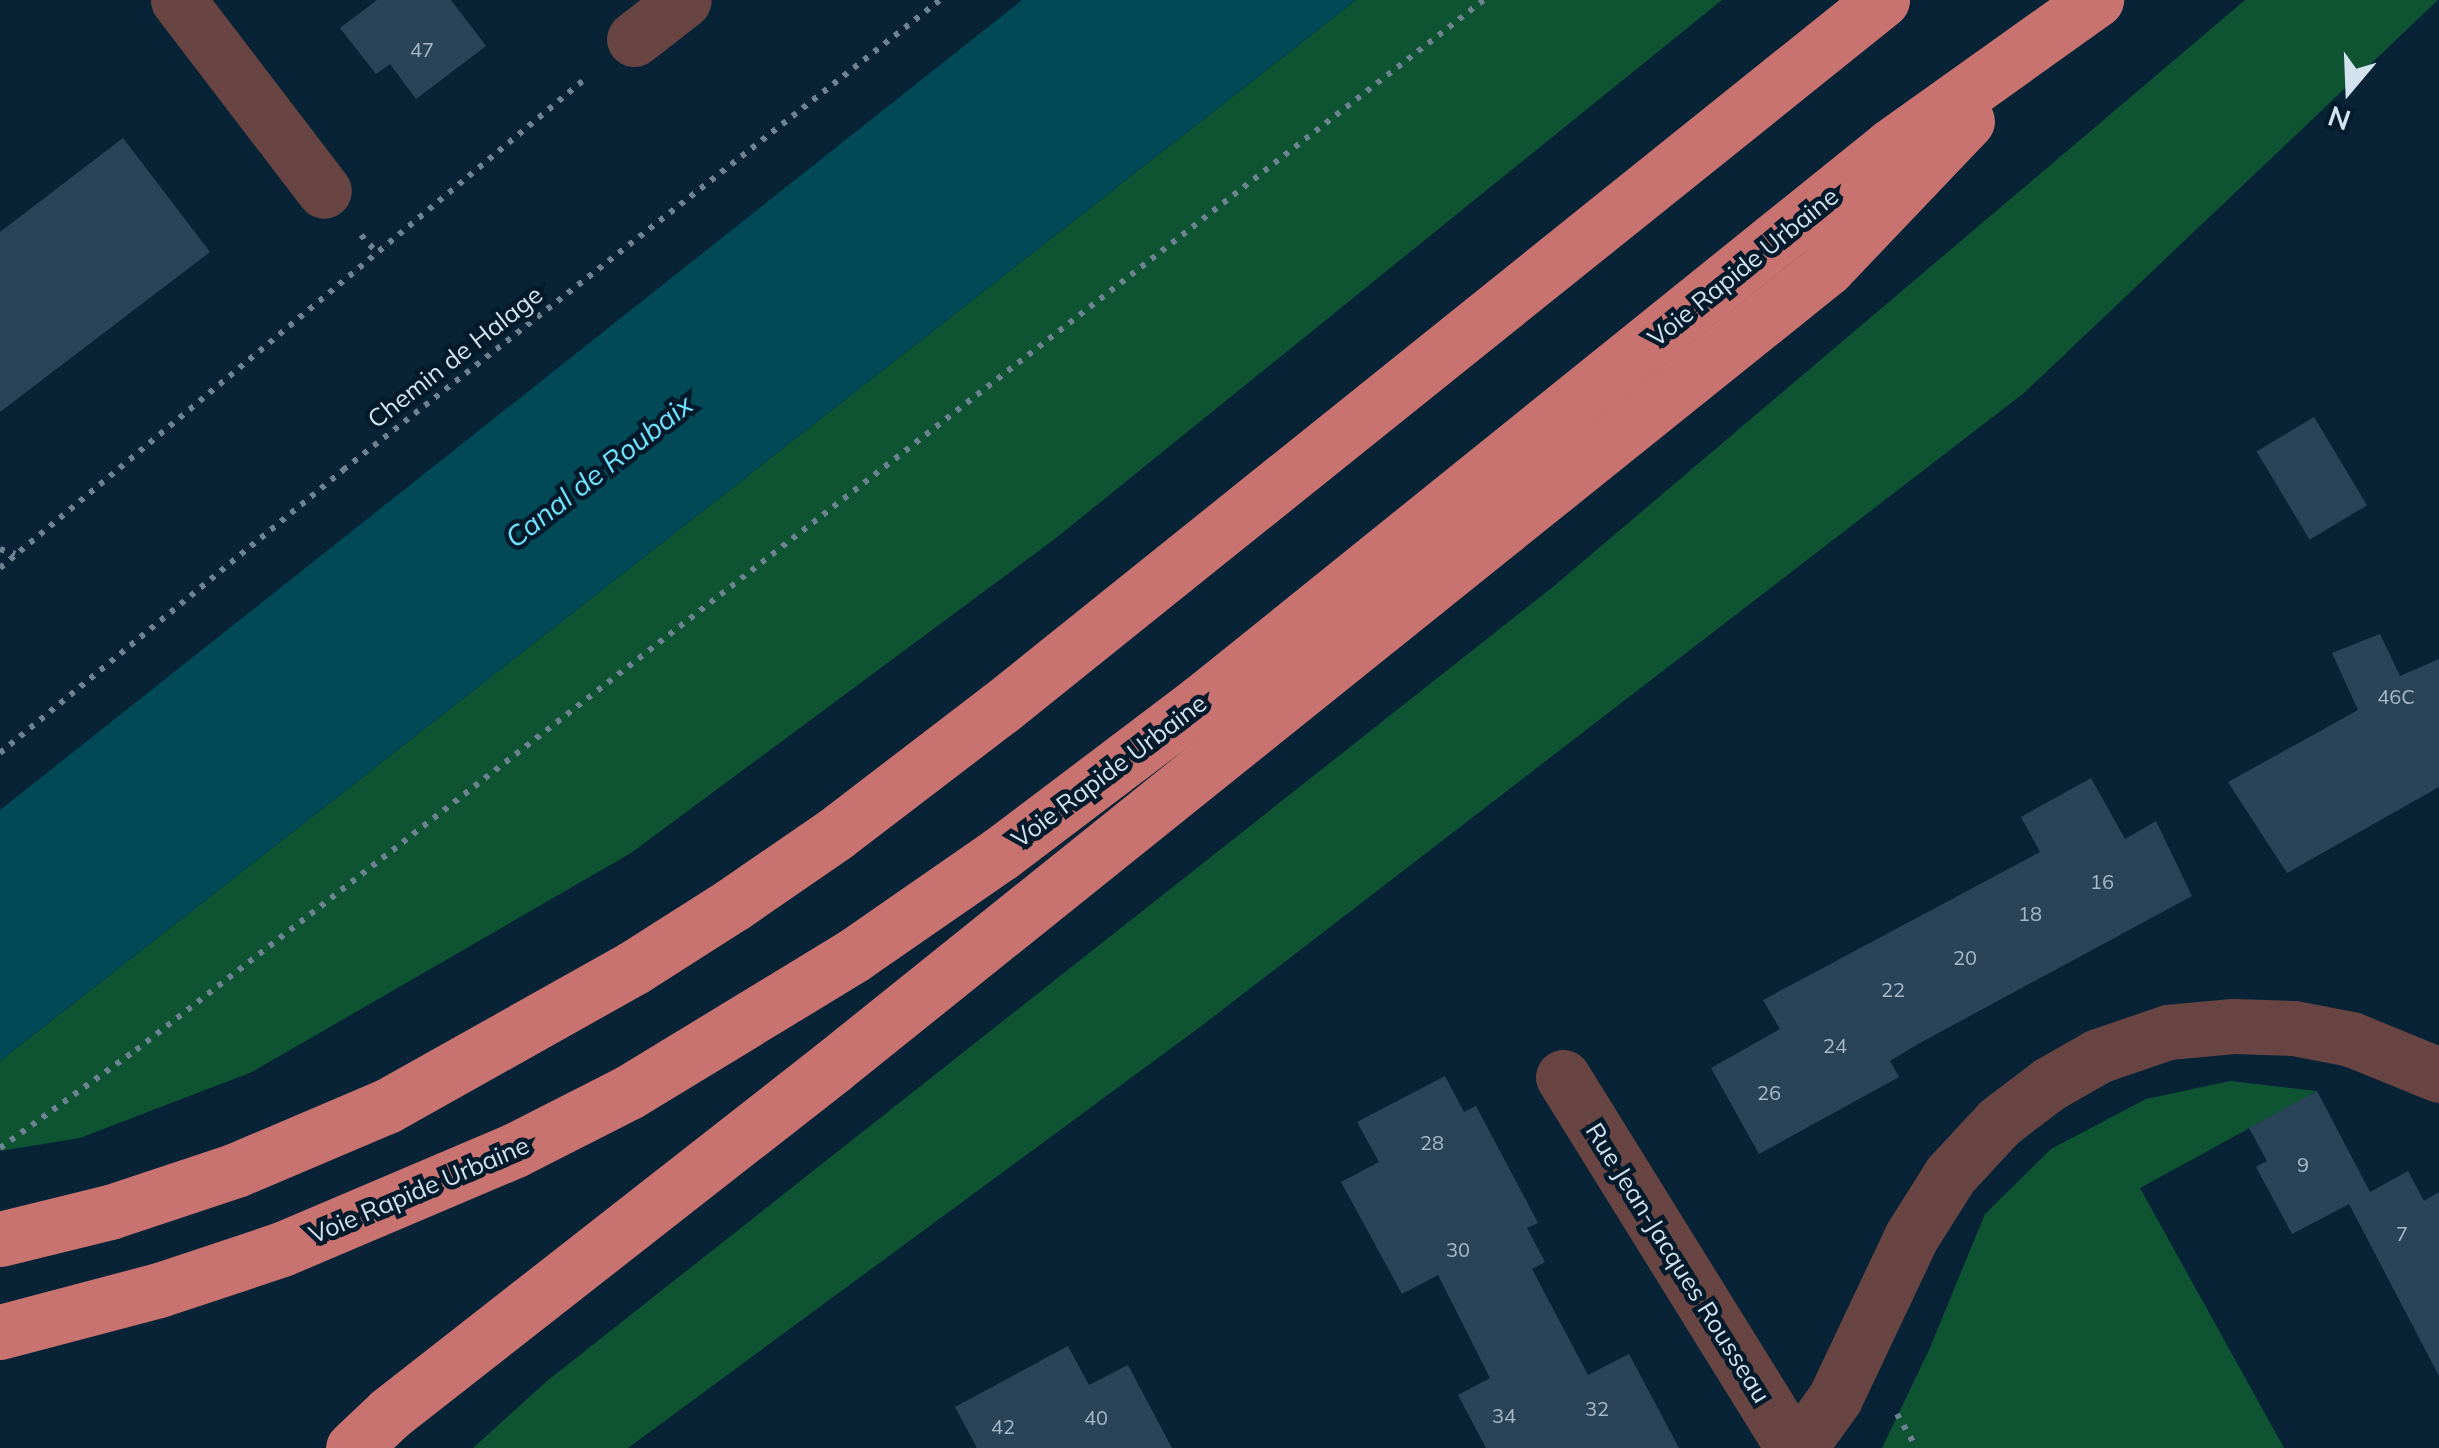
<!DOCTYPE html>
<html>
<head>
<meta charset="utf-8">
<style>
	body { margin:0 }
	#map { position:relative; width:2439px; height:1448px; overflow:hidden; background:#082336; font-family:Mulish,sans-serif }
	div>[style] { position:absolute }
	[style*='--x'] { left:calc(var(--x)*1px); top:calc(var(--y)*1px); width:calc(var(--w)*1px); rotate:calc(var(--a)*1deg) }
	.green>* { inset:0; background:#0e5433 }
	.water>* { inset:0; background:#014956 }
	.building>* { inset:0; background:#294458; transform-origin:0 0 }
	.path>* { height:6px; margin-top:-3px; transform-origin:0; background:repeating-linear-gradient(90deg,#6d8392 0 5px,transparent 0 13px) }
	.minor>* { height:55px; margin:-27.5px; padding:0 27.5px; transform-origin:27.5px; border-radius:27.5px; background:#684543 }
	.highway>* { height:55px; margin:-27.5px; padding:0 27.5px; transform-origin:27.5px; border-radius:27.5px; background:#c97370 }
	span { translate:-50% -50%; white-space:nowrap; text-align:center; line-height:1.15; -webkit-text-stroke:9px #011a2b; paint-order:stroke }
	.number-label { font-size:20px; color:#a8bac8 }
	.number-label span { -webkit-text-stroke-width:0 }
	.street-label { font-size:25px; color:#d2e2ee }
	.water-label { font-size:28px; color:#70e4fe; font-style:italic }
	.north { position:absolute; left:2299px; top:40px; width:100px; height:100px; -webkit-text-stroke:8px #011a2b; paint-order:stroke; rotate:199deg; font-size:28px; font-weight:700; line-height:40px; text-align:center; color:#d2e2ee }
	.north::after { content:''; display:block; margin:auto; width:35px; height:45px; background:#d2e2ee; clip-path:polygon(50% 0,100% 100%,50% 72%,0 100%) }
</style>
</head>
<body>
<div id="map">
	<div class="green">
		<i style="clip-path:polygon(1356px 0,1722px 0,1056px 538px,631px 853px,252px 1072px,80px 1138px,0 1151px,0 1061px)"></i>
		<i style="clip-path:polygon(2245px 0,2438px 0,2024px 393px,1200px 1027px,628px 1448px,473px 1448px,547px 1381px,1554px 586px)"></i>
		<i style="clip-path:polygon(2230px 1081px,2317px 1091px,2140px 1188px,2284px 1448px,1882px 1448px,1929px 1350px,1985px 1214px,2051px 1149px,2146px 1099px)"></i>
	</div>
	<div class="water">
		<i style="clip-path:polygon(1022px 0,1356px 0,0 1061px,0 810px)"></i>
	</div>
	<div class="building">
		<i style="clip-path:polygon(377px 0,451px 0,486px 46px,416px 99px,390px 64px,376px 74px,340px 28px)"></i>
		<i style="clip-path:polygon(123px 138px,210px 252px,0 412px,0 232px)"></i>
		<i style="left:2314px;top:417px;width:103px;height:67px;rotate:59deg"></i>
		<i style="clip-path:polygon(2380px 634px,2400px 676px,2439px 659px,2439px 787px,2287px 873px,2228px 782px,2358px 710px,2332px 653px)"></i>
		<i style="clip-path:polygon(2091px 778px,2125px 839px,2156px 821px,2192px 896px,1918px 1044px,1890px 1061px,1899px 1077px,1759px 1154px,1711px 1068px,1780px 1029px,1763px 1000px,2040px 852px,2021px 817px)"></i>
		<i style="clip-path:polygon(1445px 1076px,1464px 1112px,1476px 1106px,1538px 1223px,1527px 1228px,1545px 1262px,1532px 1269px,1588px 1375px,1629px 1354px,1679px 1448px,1486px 1448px,1458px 1395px,1490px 1378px,1438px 1275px,1402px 1294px,1341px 1182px,1379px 1162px,1357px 1122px)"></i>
		<i style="clip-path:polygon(2317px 1091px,2370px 1192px,2408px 1171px,2424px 1201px,2439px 1192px,2439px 1376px,2349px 1204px,2292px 1234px,2256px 1167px,2267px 1161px,2249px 1128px)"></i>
		<i style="clip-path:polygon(1068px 1346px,1089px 1385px,1128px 1365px,1172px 1448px,977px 1448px,955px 1407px)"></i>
	</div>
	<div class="path">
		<i style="--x:361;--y:235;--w:24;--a:48"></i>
		<i style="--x:0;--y:549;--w:16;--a:18"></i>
		<i style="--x:0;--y:568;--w:764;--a:-39.9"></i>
		<i style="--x:0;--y:753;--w:445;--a:-39.5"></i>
		<i style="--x:343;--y:470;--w:760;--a:-38.21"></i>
		<i style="--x:0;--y:1148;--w:168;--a:-35.8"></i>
		<i style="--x:136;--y:1050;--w:1709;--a:-37.92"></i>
		<i style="--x:1897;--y:1414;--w:39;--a:60"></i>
	</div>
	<div class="minor">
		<i style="--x:178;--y:0;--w:240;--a:52.6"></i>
		<i style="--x:634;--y:39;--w:63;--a:-38"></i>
		<i style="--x:1563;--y:1077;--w:437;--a:58.2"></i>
		<i style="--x:1799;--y:1448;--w:62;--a:-54.2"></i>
		<i style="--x:1835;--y:1398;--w:178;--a:-64.7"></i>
		<i style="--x:1911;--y:1237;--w:73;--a:-57.8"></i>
		<i style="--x:1950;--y:1175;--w:72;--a:-47.2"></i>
		<i style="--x:1999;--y:1122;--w:63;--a:-37.2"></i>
		<i style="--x:2049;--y:1084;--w:56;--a:-29.7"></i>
		<i style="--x:2098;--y:1056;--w:74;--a:-18.9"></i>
		<i style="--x:2168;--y:1032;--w:65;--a:-5.3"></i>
		<i style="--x:2233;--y:1026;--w:61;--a:1.9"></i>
		<i style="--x:2294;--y:1028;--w:58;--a:10.9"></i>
		<i style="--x:2351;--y:1039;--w:95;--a:22.2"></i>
	</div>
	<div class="highway">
		<i style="--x:0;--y:1239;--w:113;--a:-13.8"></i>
		<i style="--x:110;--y:1212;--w:133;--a:-18.4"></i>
		<i style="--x:236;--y:1170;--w:164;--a:-23"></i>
		<i style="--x:387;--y:1106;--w:282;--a:-29.3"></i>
		<i style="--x:633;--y:968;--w:117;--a:-32.5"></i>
		<i style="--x:732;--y:905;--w:125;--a:-34.6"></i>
		<i style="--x:835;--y:834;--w:208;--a:-37.4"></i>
		<i style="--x:1000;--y:708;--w:1131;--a:-38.75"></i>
		<i style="--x:0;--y:1332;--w:164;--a:-14.8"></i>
		<i style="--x:159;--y:1290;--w:130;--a:-18.4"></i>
		<i style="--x:282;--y:1249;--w:253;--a:-23"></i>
		<i style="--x:515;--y:1150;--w:128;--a:-27"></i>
		<i style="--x:629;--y:1092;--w:263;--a:-31.3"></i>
		<i style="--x:854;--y:955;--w:178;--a:-34.7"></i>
		<i style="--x:1000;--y:854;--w:252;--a:-37.1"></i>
		<i style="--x:1201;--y:702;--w:886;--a:-38.86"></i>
		<i style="--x:1891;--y:146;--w:252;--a:-35.5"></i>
		<i style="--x:353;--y:1448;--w:51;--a:-43.4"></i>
		<i style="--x:390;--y:1413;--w:561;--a:-38.05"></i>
		<i style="--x:832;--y:1067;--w:1276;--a:-38.76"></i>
		<i style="--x:1827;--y:268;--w:203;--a:-46.4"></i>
	</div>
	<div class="number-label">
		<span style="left:422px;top:49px">47</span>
		<span style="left:2396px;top:696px">46C</span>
		<span style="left:2102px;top:881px">16</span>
		<span style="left:2030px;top:913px">18</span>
		<span style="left:1965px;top:957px">20</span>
		<span style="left:1893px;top:989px">22</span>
		<span style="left:1835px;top:1045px">24</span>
		<span style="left:1769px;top:1092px">26</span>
		<span style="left:1432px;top:1142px">28</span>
		<span style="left:2303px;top:1164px">9</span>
		<span style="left:2402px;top:1233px">7</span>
		<span style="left:1458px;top:1249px">30</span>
		<span style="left:1597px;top:1408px">32</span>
		<span style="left:1504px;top:1415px">34</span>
		<span style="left:1096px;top:1417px">40</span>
		<span style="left:1003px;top:1426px">42</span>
	</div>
	<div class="street-label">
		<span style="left:1743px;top:267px;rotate:-39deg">Voie Rapide Urbaine</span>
		<span style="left:455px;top:357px;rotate:-38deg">Chemin de Halage</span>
		<span style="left:1109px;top:771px;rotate:-37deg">Voie Rapide Urbaine</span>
		<span style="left:419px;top:1190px;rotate:-23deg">Voie Rapide Urbaine</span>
		<span style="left:1678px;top:1263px;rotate:58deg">Rue Jean-Jacques Rousseau</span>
	</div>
	<div class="water-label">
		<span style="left:599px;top:471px;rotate:-38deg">Canal de Roubaix</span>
	</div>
	<div class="north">N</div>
</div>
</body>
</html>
